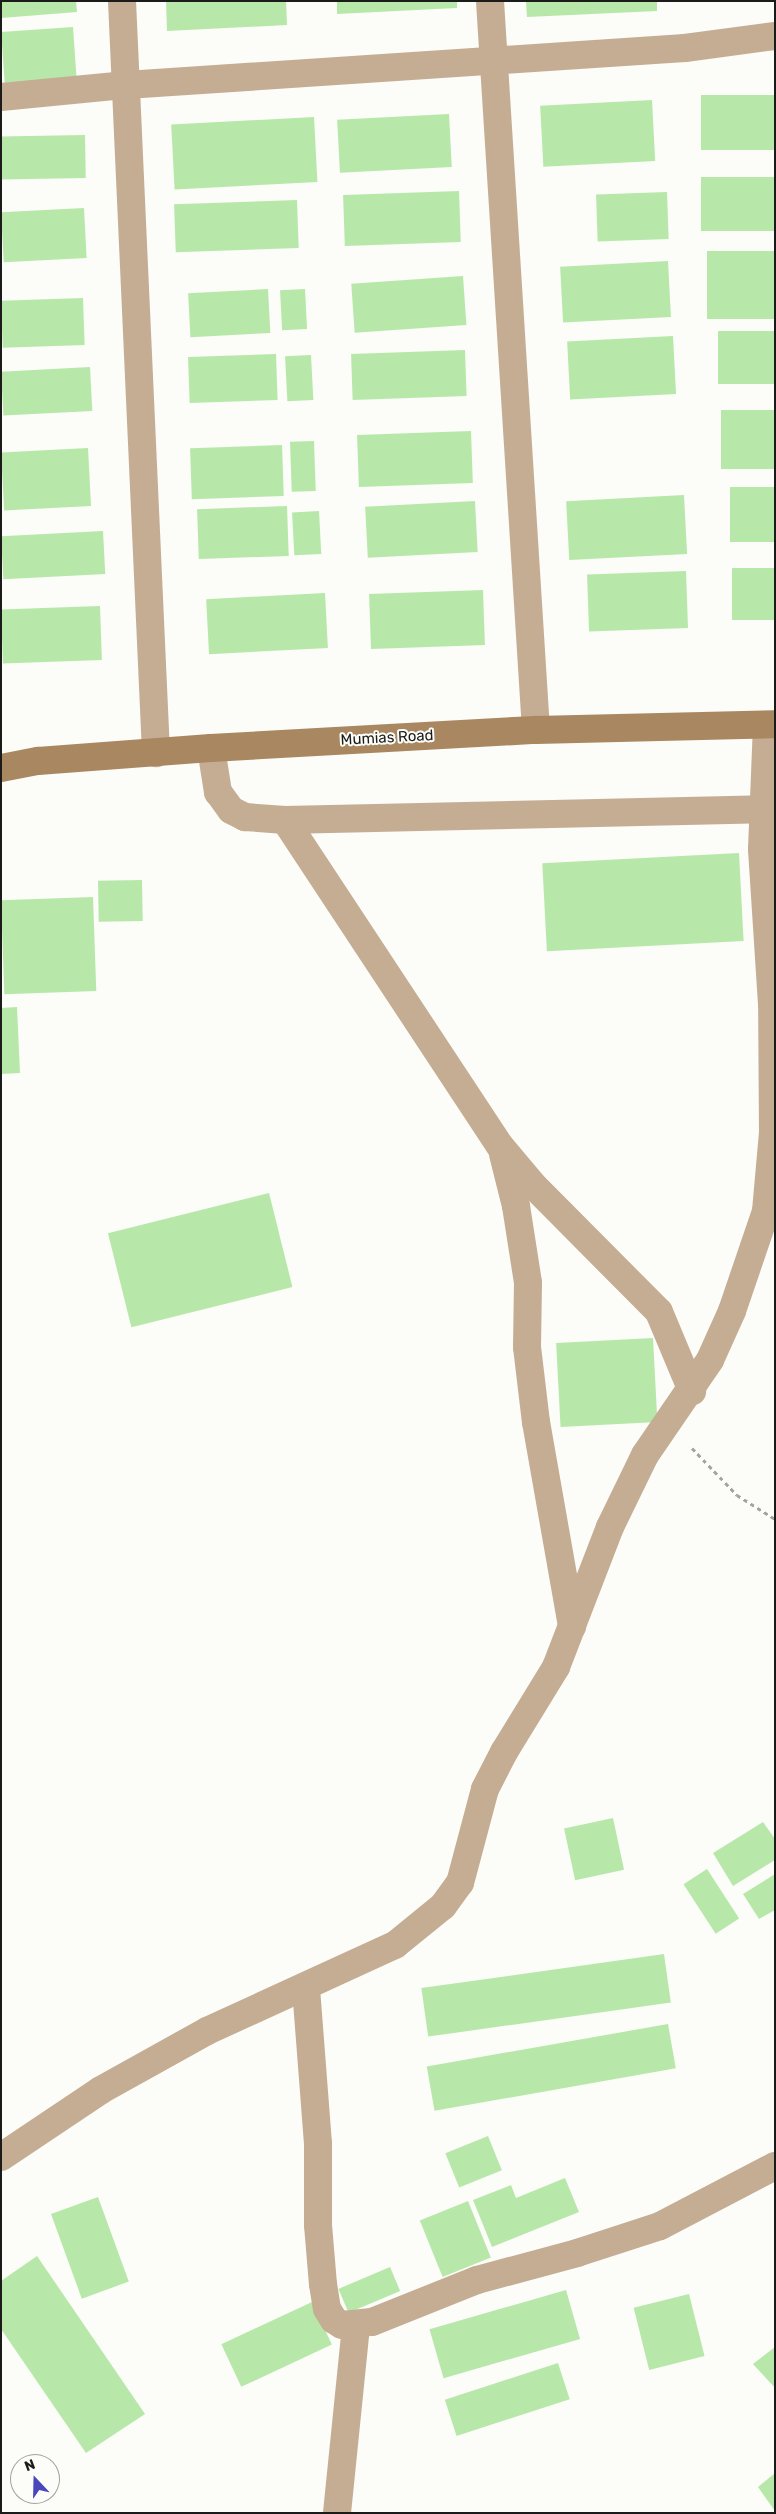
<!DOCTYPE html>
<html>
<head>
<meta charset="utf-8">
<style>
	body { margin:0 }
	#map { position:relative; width:776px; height:2514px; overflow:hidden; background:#fcfcf8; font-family:Rubik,sans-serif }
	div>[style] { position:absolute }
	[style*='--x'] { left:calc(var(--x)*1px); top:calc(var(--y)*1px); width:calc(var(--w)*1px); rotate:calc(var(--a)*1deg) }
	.building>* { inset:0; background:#b7e8aa; transform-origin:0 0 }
	.path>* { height:3px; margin-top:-1.5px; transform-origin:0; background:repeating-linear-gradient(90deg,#a3a3a0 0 4px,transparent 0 8px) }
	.street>* { height:28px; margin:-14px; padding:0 14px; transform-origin:14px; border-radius:14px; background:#c5ad94 }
	.secondary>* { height:28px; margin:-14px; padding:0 14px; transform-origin:14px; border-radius:14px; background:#a98761 }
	span { translate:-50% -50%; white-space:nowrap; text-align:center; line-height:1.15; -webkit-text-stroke:4px #fcfcf8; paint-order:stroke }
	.street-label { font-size:15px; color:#1b1b19 }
	.frame { position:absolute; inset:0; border:2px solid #1b1b19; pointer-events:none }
	.north { position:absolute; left:10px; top:2454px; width:50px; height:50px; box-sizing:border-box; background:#fcfcf8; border:1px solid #a2a29f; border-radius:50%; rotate:339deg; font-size:14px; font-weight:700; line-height:20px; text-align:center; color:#1b1b19 }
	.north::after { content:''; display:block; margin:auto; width:18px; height:22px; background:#4a46bc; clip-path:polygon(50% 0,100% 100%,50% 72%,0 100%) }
</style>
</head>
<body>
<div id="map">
	<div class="building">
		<i style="clip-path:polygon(1px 1px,76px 1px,77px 12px,1px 18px)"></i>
		<i style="clip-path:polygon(166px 1px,286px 1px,287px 25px,167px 31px)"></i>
		<i style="clip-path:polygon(337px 1px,457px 1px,457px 8px,337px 14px)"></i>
		<i style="clip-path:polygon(526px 1px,657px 1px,657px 11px,527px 17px)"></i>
		<i style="left:73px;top:27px;width:51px;height:72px;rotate:86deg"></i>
		<i style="left:775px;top:95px;width:55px;height:74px;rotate:90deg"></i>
		<i style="left:652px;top:100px;width:61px;height:112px;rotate:87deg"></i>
		<i style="left:449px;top:114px;width:53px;height:112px;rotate:87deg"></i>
		<i style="left:314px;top:117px;width:65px;height:143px;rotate:87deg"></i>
		<i style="left:85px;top:135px;width:43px;height:84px;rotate:89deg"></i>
		<i style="left:775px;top:177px;width:54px;height:74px;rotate:90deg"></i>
		<i style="left:459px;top:191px;width:51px;height:116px;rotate:88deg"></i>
		<i style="left:667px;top:192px;width:47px;height:71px;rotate:88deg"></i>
		<i style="left:297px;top:200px;width:48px;height:123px;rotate:88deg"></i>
		<i style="left:84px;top:208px;width:50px;height:83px;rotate:87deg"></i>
		<i style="left:775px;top:251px;width:68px;height:68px;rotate:90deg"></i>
		<i style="left:668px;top:261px;width:56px;height:108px;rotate:87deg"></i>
		<i style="left:463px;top:276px;width:49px;height:112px;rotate:86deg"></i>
		<i style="left:268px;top:289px;width:44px;height:80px;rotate:87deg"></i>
		<i style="left:305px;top:289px;width:40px;height:25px;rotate:87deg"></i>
		<i style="left:83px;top:298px;width:47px;height:82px;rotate:88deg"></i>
		<i style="left:775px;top:331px;width:53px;height:57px;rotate:90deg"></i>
		<i style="left:673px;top:336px;width:58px;height:106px;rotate:87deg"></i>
		<i style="left:465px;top:350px;width:46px;height:114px;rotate:88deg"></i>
		<i style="left:276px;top:354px;width:46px;height:88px;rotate:88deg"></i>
		<i style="left:311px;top:355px;width:45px;height:26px;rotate:87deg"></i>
		<i style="left:90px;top:367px;width:44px;height:89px;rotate:87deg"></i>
		<i style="left:775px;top:410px;width:59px;height:54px;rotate:90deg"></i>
		<i style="left:471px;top:431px;width:52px;height:114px;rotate:88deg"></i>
		<i style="left:314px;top:441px;width:50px;height:24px;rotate:88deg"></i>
		<i style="left:282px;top:445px;width:51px;height:92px;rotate:88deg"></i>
		<i style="left:88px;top:448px;width:58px;height:87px;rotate:87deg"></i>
		<i style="left:775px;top:487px;width:55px;height:45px;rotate:90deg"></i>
		<i style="left:684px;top:495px;width:59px;height:118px;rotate:87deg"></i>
		<i style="left:475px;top:501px;width:51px;height:110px;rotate:87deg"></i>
		<i style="left:287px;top:506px;width:50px;height:90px;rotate:88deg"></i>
		<i style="left:319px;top:511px;width:43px;height:27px;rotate:87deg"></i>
		<i style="left:103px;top:531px;width:43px;height:102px;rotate:87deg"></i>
		<i style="left:775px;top:568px;width:52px;height:43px;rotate:90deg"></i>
		<i style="left:686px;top:571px;width:57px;height:99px;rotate:88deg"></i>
		<i style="left:483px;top:590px;width:55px;height:114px;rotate:88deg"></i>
		<i style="left:325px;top:593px;width:55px;height:119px;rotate:87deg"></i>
		<i style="left:100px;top:606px;width:54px;height:99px;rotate:88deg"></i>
		<i style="left:739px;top:853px;width:88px;height:197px;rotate:87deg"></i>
		<i style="left:142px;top:880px;width:41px;height:44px;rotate:89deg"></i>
		<i style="left:93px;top:897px;width:94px;height:92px;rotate:88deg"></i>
		<i style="clip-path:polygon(17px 1007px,20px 1073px,1px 1074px,1px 1008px)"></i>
		<i style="left:269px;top:1193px;width:97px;height:166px;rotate:76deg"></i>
		<i style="left:653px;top:1338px;width:84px;height:97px;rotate:87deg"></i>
		<i style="left:613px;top:1818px;width:53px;height:50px;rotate:78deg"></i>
		<i style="clip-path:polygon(763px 1822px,775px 1839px,775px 1860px,733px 1886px,713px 1853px)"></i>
		<i style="left:707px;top:1869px;width:59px;height:28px;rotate:57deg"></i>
		<i style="clip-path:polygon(775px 1874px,775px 1910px,759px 1919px,743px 1894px)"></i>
		<i style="left:664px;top:1954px;width:49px;height:245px;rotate:82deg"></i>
		<i style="left:668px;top:2024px;width:45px;height:245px;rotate:80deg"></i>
		<i style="left:488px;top:2136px;width:37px;height:46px;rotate:68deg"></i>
		<i style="clip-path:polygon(565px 2178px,579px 2212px,492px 2247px,473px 2200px,511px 2185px,516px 2198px)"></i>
		<i style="left:98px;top:2197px;width:90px;height:50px;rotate:70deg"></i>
		<i style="left:468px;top:2201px;width:61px;height:52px;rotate:68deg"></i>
		<i style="clip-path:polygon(37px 2256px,145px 2414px,86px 2453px,1px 2329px,1px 2281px)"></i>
		<i style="left:390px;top:2267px;width:26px;height:56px;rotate:67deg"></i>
		<i style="left:566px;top:2290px;width:51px;height:142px;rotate:74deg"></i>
		<i style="left:689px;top:2294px;width:64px;height:57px;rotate:76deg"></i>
		<i style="left:312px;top:2302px;width:47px;height:100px;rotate:65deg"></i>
		<i style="clip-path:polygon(775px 2347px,775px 2388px,753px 2364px)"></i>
		<i style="left:558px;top:2363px;width:38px;height:119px;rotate:72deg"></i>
		<i style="clip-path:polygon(775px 2473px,775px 2511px,758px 2487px)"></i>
	</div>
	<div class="path">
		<i style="--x:692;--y:1448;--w:65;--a:46.2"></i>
		<i style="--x:737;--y:1495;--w:45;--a:32.3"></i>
	</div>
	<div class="street">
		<i style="--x:122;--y:1;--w:753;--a:87.41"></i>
		<i style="--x:490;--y:1;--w:730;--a:86.39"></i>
		<i style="--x:1;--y:97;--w:126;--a:-5.5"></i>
		<i style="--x:126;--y:85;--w:560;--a:-3.79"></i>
		<i style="--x:685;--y:48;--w:91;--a:-7.6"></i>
		<i style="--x:211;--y:748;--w:45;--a:81"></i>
		<i style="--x:218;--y:792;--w:22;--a:54"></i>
		<i style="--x:231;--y:810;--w:16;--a:27"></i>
		<i style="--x:245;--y:817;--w:40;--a:4.3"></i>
		<i style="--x:285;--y:820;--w:478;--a:-1.3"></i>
		<i style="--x:285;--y:820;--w:392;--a:56.6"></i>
		<i style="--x:501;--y:1147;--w:48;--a:50"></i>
		<i style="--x:532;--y:1184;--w:180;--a:45.2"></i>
		<i style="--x:659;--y:1312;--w:86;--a:67.3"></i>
		<i style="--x:503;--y:1154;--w:54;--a:76"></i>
		<i style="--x:516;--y:1206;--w:78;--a:81.1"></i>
		<i style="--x:528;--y:1283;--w:64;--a:90.9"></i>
		<i style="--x:527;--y:1347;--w:76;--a:83.2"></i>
		<i style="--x:536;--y:1422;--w:208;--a:80"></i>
		<i style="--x:306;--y:1988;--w:156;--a:85.6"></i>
		<i style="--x:318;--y:2144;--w:81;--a:90"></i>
		<i style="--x:318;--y:2225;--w:59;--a:85.2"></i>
		<i style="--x:323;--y:2284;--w:25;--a:81"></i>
		<i style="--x:327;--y:2309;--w:13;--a:58"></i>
		<i style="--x:334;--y:2320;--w:9;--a:32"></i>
		<i style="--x:342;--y:2325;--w:30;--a:-6"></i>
		<i style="--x:372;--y:2322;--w:113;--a:-21.8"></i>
		<i style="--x:477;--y:2280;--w:104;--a:-15.1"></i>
		<i style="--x:577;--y:2253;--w:87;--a:-18"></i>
		<i style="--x:660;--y:2226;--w:130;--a:-27.6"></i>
		<i style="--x:1;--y:2157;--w:120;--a:-33.8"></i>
		<i style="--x:101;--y:2090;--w:121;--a:-29.1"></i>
		<i style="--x:207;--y:2031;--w:207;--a:-24.6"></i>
		<i style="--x:395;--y:1945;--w:62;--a:-39.1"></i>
		<i style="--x:443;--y:1906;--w:29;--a:-54"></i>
		<i style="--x:460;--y:1883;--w:97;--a:-75.1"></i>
		<i style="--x:485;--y:1789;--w:42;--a:-62.8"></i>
		<i style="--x:504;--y:1752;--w:100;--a:-58.5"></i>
		<i style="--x:556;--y:1667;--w:150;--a:-68.9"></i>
		<i style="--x:610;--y:1527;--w:80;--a:-64.1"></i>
		<i style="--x:645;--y:1455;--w:115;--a:-55.6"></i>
		<i style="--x:710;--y:1360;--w:54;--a:-65.8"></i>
		<i style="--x:732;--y:1311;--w:106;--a:-71.2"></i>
		<i style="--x:766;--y:1211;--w:78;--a:-84.9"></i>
		<i style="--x:773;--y:1133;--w:129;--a:-90.4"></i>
		<i style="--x:772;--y:1004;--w:155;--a:-93.7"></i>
		<i style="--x:762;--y:849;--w:124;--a:-87.7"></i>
		<i style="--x:337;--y:2513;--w:189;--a:-84.2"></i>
	</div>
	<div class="secondary">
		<i style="--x:1;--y:768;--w:38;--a:-11"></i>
		<i style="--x:38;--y:761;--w:173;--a:-4.3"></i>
		<i style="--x:211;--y:748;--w:325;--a:-3.2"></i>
		<i style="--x:536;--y:730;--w:239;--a:-1.4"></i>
	</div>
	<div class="street-label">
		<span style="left:387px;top:738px;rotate:-3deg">Mumias Road</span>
	</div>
	<div class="frame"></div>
	<div class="north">N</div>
</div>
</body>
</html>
